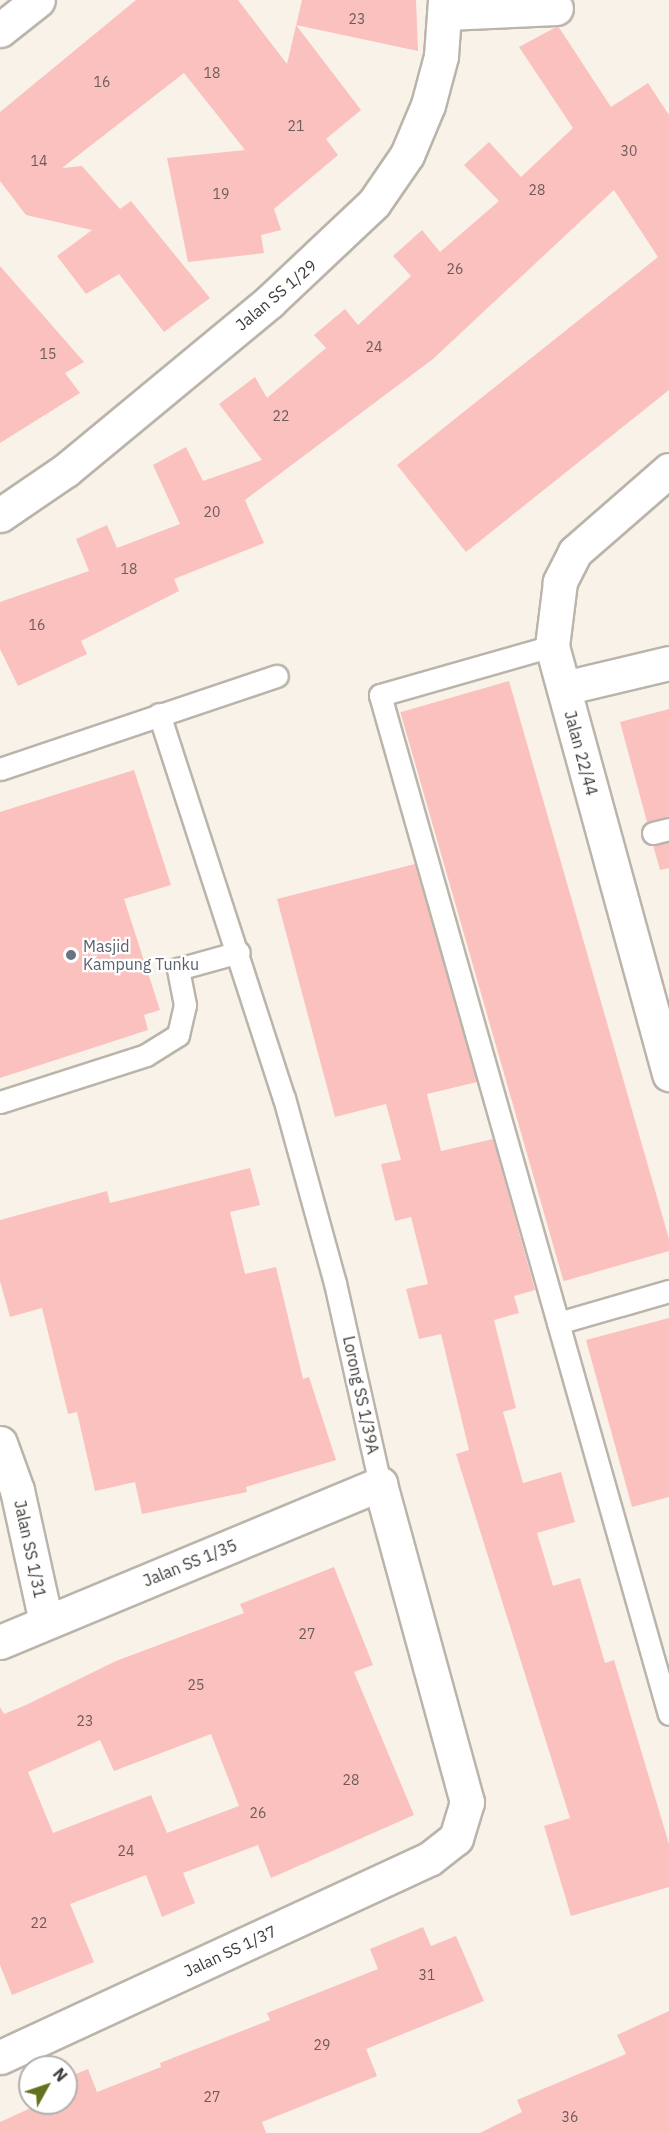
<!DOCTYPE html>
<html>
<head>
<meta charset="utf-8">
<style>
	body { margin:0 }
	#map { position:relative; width:669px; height:2133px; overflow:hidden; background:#f9f2e8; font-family:"IBM Plex Sans",sans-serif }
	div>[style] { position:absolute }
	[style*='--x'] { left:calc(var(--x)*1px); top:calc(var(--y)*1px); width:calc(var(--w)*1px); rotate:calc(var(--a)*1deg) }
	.building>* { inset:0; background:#fbc1bf; transform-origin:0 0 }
	.roads { filter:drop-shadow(2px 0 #bab4ab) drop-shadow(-2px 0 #bab4ab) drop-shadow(0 2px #bab4ab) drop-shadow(0 -2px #bab4ab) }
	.lane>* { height:21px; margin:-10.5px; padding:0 10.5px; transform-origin:10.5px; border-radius:10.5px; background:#fff }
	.street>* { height:33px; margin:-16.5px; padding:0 16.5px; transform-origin:16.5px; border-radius:16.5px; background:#fff }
	.dots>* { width:16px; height:16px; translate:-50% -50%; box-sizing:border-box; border:3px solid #fff; border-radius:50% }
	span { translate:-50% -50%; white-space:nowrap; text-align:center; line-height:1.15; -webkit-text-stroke:4.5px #fff; paint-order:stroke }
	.number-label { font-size:14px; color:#6c5c59 }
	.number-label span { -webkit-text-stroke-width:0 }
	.street-label { font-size:16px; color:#3d3b37 }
	.worship-label { font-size:16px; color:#5b616d }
	.left { translate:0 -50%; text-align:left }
	.north { position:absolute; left:18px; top:2055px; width:60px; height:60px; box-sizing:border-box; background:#fff; border:2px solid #b1b1af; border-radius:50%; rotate:50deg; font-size:16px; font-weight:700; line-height:24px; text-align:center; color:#3d3b37 }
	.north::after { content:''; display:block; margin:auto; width:21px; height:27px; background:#65721d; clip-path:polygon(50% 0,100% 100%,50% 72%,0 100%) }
</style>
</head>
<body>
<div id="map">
	<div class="building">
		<i style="clip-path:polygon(136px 0,238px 0,287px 64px,302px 0,416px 0,418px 51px,296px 25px,361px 110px,326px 139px,338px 155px,274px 209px,281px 230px,261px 235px,264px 253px,188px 262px,167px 158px,245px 150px,184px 73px,62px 168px,82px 166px,120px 209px,131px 201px,210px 298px,164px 332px,119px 274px,86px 294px,57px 256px,92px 230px,26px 215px,0 181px,0 112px)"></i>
		<i style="clip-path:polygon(558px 26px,611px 107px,648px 83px,669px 115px,669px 390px,466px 552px,397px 465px,658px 257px,614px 190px,433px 359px,245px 500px,264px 543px,174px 579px,179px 591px,81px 641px,87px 654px,18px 686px,0 649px,0 602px,89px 571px,76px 539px,107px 525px,117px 548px,180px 524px,153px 465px,186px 447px,203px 481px,262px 460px,219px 404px,255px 377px,267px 398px,326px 348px,314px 335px,345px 309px,358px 325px,411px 276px,393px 256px,422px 230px,440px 252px,499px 201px,464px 165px,489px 142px,521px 177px,573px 128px,519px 47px)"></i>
		<i style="clip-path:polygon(0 266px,84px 362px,65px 373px,80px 393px,0 443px)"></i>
		<i style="left:509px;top:681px;width:592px;height:113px;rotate:74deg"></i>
		<i style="clip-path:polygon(669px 709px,669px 817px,647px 822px,620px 722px)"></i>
		<i style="clip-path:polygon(134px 770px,171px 885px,124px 899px,160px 1010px,144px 1015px,148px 1030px,0 1078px,0 812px)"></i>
		<i style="clip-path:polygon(669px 842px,669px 868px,660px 870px,653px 845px)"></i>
		<i style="clip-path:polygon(415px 864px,477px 1082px,427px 1094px,441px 1151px,493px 1139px,535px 1290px,514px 1296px,519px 1313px,494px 1320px,516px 1408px,503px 1412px,523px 1483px,561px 1472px,575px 1522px,537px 1533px,553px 1586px,580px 1578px,605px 1663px,614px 1660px,669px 1844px,669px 1887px,571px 1916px,544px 1826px,570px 1818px,456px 1454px,469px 1450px,441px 1334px,419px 1339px,406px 1289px,428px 1284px,411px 1217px,395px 1221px,381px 1164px,401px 1160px,386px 1104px,335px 1117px,277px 899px)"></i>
		<i style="clip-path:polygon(250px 1168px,260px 1205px,230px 1212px,245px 1274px,276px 1267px,303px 1379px,309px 1377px,336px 1460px,246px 1487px,247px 1492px,142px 1514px,135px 1482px,95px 1491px,77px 1412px,68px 1414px,42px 1308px,10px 1317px,0 1281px,0 1220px,107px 1191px,110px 1203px)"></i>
		<i style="clip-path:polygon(669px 1318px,669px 1497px,632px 1507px,586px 1340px)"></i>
		<i style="clip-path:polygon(evenodd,334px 1567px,373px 1665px,354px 1672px,414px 1815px,271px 1878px,258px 1845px,183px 1873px,195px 1903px,162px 1917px,146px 1875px,70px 1904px,94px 1962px,12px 1995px,0 1965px,0 1707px,4px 1714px,26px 1705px,116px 1661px,244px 1613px,240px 1604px,334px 1567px,211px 1734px,239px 1806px,167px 1833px,151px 1795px,53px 1833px,28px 1772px,100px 1740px,114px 1771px,211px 1734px)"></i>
		<i style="clip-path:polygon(423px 1927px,431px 1946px,456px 1936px,484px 2001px,366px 2049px,377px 2076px,262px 2122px,266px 2133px,0 2133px,0 2122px,42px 2103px,66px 2103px,66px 2078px,88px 2069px,97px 2092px,161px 2067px,160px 2063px,270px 2020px,267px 2013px,378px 1969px,370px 1949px)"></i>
		<i style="clip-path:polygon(669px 2011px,669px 2133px,480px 2133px,522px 2112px,517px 2100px,626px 2054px,617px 2035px)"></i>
	</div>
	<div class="roads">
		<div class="lane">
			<i style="--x:552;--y:646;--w:179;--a:164.1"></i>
			<i style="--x:380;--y:695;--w:1059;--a:74.17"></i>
			<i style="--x:159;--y:714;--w:404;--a:72"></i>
			<i style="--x:284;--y:1098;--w:192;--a:74.6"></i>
			<i style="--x:335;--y:1283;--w:206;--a:77.4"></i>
			<i style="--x:0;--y:769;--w:292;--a:-18.6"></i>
			<i style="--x:653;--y:833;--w:16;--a:-14"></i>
			<i style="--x:0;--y:1102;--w:153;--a:-17.8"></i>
			<i style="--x:146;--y:1055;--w:38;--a:-32"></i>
			<i style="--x:178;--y:1035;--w:31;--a:-77"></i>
			<i style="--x:185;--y:1005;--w:37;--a:-101"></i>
			<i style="--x:178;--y:969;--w:63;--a:-15.6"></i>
			<i style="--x:558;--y:1323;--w:116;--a:-16.1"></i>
		</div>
		<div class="street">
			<i style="--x:447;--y:13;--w:109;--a:-2.6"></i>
			<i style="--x:0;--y:30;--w:48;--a:-38.3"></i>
			<i style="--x:669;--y:470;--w:125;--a:138.9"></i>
			<i style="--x:575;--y:552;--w:34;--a:117"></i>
			<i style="--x:560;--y:582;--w:64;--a:97.1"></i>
			<i style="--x:552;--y:646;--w:444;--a:74.7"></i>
			<i style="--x:0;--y:515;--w:80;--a:-34.3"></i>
			<i style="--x:66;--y:470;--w:264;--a:-39.6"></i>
			<i style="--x:269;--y:302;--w:144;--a:-43.3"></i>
			<i style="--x:374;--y:203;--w:58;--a:-55.5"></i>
			<i style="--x:407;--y:155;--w:54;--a:-67.2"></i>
			<i style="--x:428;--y:105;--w:51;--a:-75.1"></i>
			<i style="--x:441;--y:56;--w:56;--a:-85.9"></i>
			<i style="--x:564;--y:688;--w:108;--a:-13.4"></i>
			<i style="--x:0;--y:1443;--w:50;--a:70.1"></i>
			<i style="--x:17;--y:1490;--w:135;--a:77.6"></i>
			<i style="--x:0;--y:1642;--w:412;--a:-22.6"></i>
			<i style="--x:380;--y:1484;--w:330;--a:74.7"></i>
			<i style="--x:467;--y:1802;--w:38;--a:107"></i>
			<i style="--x:456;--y:1838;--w:34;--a:142"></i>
			<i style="--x:429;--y:1859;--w:472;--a:155.2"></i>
		</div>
	</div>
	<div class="dots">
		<i style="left:71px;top:955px;background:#6b7280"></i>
	</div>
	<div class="number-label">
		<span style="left:357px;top:19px">23</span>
		<span style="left:212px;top:73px">18</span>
		<span style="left:102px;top:82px">16</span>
		<span style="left:296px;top:126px">21</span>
		<span style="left:629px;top:151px">30</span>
		<span style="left:39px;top:161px">14</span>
		<span style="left:537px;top:190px">28</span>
		<span style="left:221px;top:194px">19</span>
		<span style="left:455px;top:269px">26</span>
		<span style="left:374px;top:347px">24</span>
		<span style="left:48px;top:354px">15</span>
		<span style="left:281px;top:416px">22</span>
		<span style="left:212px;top:512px">20</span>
		<span style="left:129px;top:569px">18</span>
		<span style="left:37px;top:625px">16</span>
		<span style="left:307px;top:1634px">27</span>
		<span style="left:196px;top:1685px">25</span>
		<span style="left:85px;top:1721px">23</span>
		<span style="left:351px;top:1780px">28</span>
		<span style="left:258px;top:1813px">26</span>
		<span style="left:126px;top:1851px">24</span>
		<span style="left:39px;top:1923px">22</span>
		<span style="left:427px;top:1975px">31</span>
		<span style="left:322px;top:2045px">29</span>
		<span style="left:212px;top:2097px">27</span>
		<span style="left:570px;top:2117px">36</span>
	</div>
	<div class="street-label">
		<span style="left:276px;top:295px;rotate:-40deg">Jalan SS 1/29</span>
		<span style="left:581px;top:753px;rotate:75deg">Jalan 22/44</span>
		<span style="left:361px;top:1395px;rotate:78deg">Lorong SS 1/39A</span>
		<span style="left:30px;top:1549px;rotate:78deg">Jalan SS 1/31</span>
		<span style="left:190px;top:1563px;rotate:-22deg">Jalan SS 1/35</span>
		<span style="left:230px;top:1951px;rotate:-25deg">Jalan SS 1/37</span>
	</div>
	<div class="worship-label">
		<span class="left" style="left:83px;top:955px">Masjid<br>Kampung Tunku</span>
	</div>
	<div class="north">N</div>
</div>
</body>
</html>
